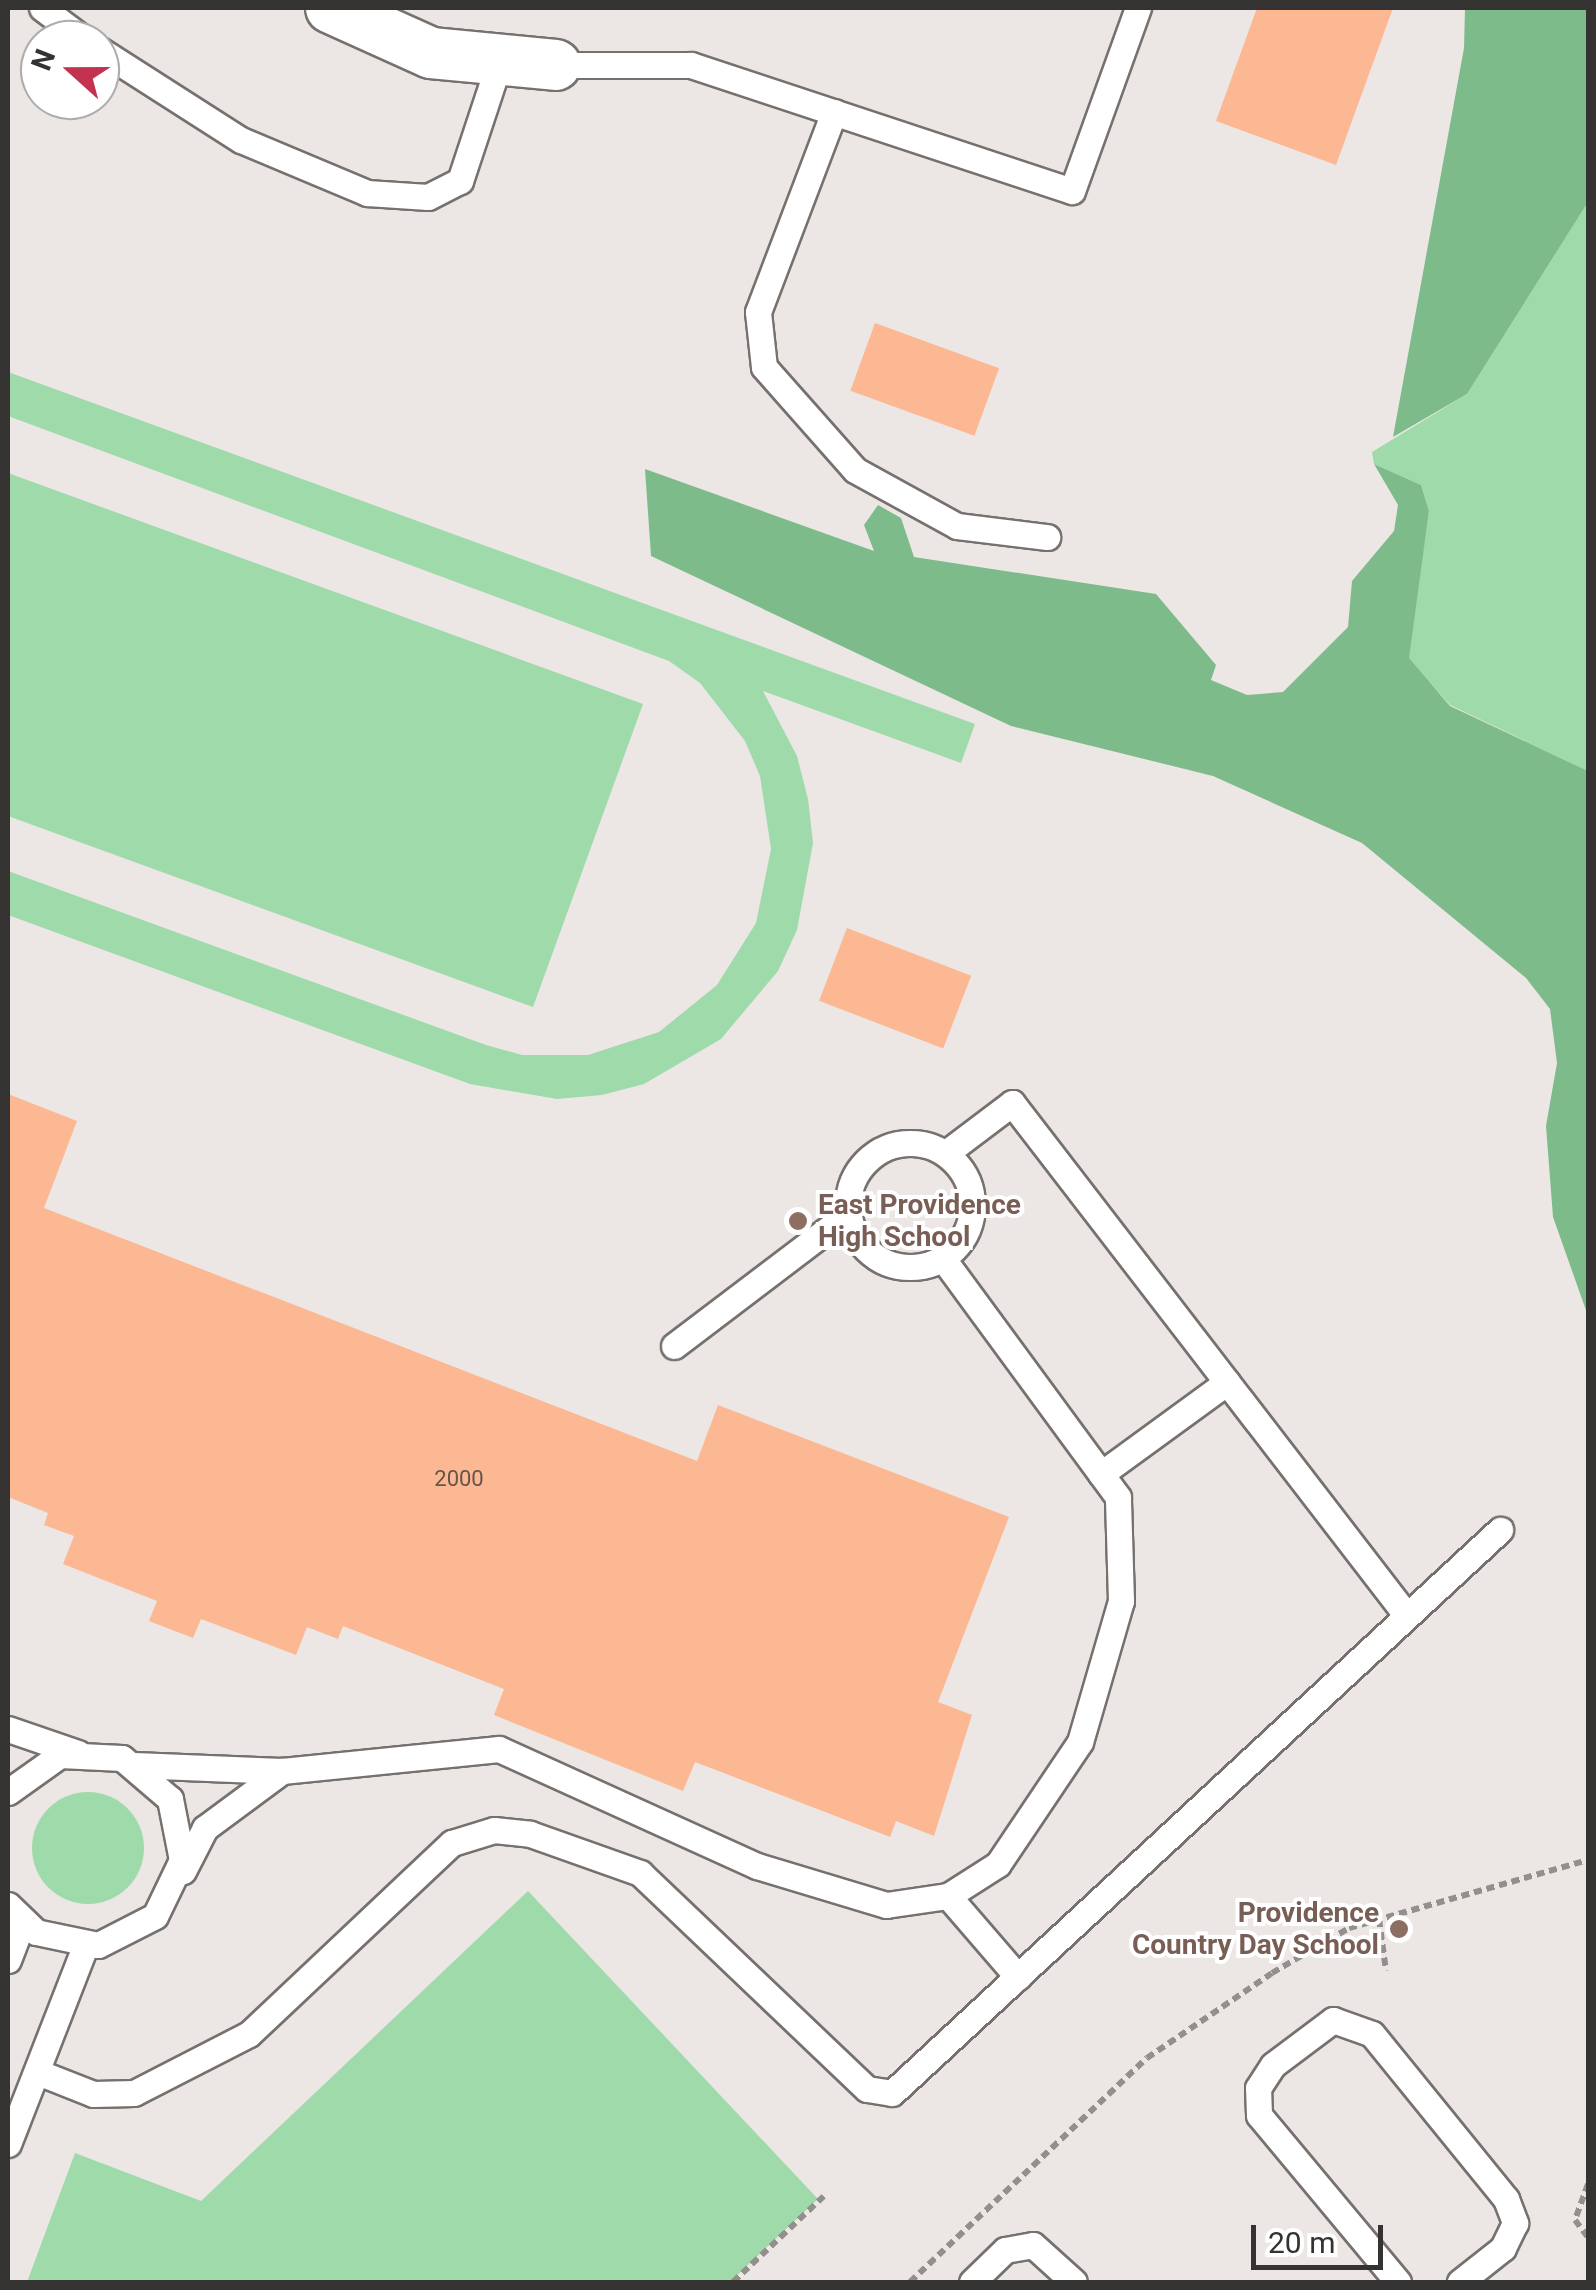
<!DOCTYPE html>
<html>
<head>
<meta charset="utf-8">
<style>
	body { margin:0 }
	#map { position:relative; width:1596px; height:2290px; overflow:hidden; background:#ece7e4; font-family:Roboto,sans-serif }
	div>[style] { position:absolute }
	[style*='--x'] { left:calc(var(--x)*1px); top:calc(var(--y)*1px); width:calc(var(--w)*1px); rotate:calc(var(--a)*1deg) }
	.green>* { inset:0; background:#9fdaab }
	.round { border-radius:50% }
	.forest>* { inset:0; background:#7dbb8b }
	.building>* { inset:0; background:#fcb793; transform-origin:0 0 }
	.path>* { height:6px; margin-top:-3px; transform-origin:0; background:repeating-linear-gradient(90deg,#928f8d 0 8px,transparent 0 13px) }
	.roads { filter:drop-shadow(2px 0 #76716e) drop-shadow(-2px 0 #76716e) drop-shadow(0 2px #76716e) drop-shadow(0 -2px #76716e) }
	.lane>* { height:25px; margin:-12.5px; padding:0 12.5px; transform-origin:12.5px; border-radius:12.5px; background:#fff }
	.lane>.ring { margin:-12.5px; padding:0; box-sizing:content-box; background:none; border:25px solid #fff; border-radius:50% }
	.street>* { height:50px; margin:-25px; padding:0 25px; transform-origin:25px; border-radius:25px; background:#fff }
	.dots>* { width:28px; height:28px; translate:-50% -50%; box-sizing:border-box; border:5px solid #fff; border-radius:50% }
	span { translate:-50% -50%; white-space:nowrap; text-align:center; line-height:1.15; -webkit-text-stroke:8px #fff; paint-order:stroke }
	.number-label { font-size:22px; color:#67544a }
	.number-label span { -webkit-text-stroke-width:0 }
	.education-label { font-size:28px; color:#785e54; font-weight:700 }
	.left { translate:0 -50%; text-align:left }
	.right { translate:-100% -50%; text-align:right }
	.frame { position:absolute; inset:0; border:10px solid #353332; pointer-events:none }
	.north { position:absolute; left:20px; top:20px; width:100px; height:100px; box-sizing:border-box; background:#fff; border:2px solid #aeadad; border-radius:50%; rotate:291deg; font-size:28px; font-weight:700; line-height:40px; text-align:center; color:#353332 }
	.north::after { content:''; display:block; margin:auto; width:35px; height:45px; background:#c3334f; clip-path:polygon(50% 0,100% 100%,50% 72%,0 100%) }
	.scale { position:absolute; left:1251px; top:2225px; width:132px; height:45px; box-sizing:border-box; border:5px solid #353332; border-top:0; padding-left:12px; font-size:30px; line-height:35px; white-space:nowrap; color:#353332; -webkit-text-stroke:8px #fff; paint-order:stroke }
</style>
</head>
<body>
<div id="map">
	<div class="green">
		<i style="clip-path:polygon(1588px 202px,1588px 771px,1450px 705px,1408px 658px,1429px 511px,1421px 485px,1374px 464px,1372px 452px,1467px 394px)"></i>
		<i style="clip-path:polygon(8px 372px,975px 724px,961px 763px,763px 691px,797px 756px,808px 799px,813px 843px,797px 930px,778px 971px,721px 1039px,644px 1084px,602px 1095px,557px 1099px,470px 1084px,8px 915px,8px 871px,486px 1045px,522px 1055px,588px 1055px,659px 1032px,717px 985px,756px 923px,771px 849px,760px 776px,745px 741px,700px 683px,669px 661px,8px 416px)"></i>
		<i style="clip-path:polygon(8px 473px,643px 704px,533px 1007px,8px 816px)"></i>
		<i class="round" style="left:32px;top:1792px;width:112px;height:112px"></i>
		<i style="clip-path:polygon(528px 1891px,818px 2199px,730px 2282px,27px 2282px,75px 2153px,201px 2201px)"></i>
	</div>
	<div class="forest">
		<i style="clip-path:polygon(1465px 8px,1588px 8px,1588px 202px,1467px 394px,1393px 437px,1464px 48px)"></i>
		<i style="clip-path:polygon(1374px 464px,1421px 485px,1429px 511px,1409px 658px,1450px 706px,1588px 771px,1588px 1316px,1553px 1217px,1546px 1126px,1557px 1063px,1550px 1009px,1526px 978px,1362px 843px,1213px 776px,1011px 726px,651px 556px,645px 469px,874px 551px,864px 525px,878px 505px,901px 518px,914px 557px,1156px 594px,1216px 665px,1211px 680px,1247px 695px,1283px 692px,1348px 627px,1352px 581px,1394px 531px,1398px 505px)"></i>
	</div>
	<div class="building">
		<i style="clip-path:polygon(1257px 8px,1393px 8px,1336px 165px,1216px 121px)"></i>
		<i style="left:875px;top:323px;width:132px;height:72px;rotate:20deg"></i>
		<i style="left:847px;top:928px;width:133px;height:78px;rotate:21deg"></i>
		<i style="clip-path:polygon(8px 1094px,77px 1121px,44px 1208px,697px 1461px,718px 1405px,1009px 1517px,938px 1702px,972px 1715px,934px 1836px,896px 1821px,890px 1837px,695px 1762px,683px 1791px,494px 1715px,504px 1689px,343px 1626px,338px 1639px,307px 1627px,296px 1655px,201px 1619px,193px 1638px,149px 1621px,157px 1601px,63px 1564px,74px 1536px,44px 1525px,48px 1513px,8px 1497px)"></i>
	</div>
	<div class="path">
		<i style="--x:1379;--y:1919;--w:52;--a:82.3"></i>
		<i style="--x:1588;--y:2184;--w:38;--a:110"></i>
		<i style="--x:1575;--y:2220;--w:21;--a:53"></i>
		<i style="--x:733;--y:2282;--w:125;--a:-43.4"></i>
		<i style="--x:910;--y:2282;--w:326;--a:-43.4"></i>
		<i style="--x:1147;--y:2058;--w:151;--a:-34.2"></i>
		<i style="--x:1272;--y:1973;--w:89;--a:-30.3"></i>
		<i style="--x:1349;--y:1928;--w:248;--a:-15.9"></i>
	</div>
	<div class="roads">
		<div class="lane">
			<i style="--x:42;--y:8;--w:54;--a:36.7"></i>
			<i style="--x:100;--y:50;--w:167;--a:32.6"></i>
			<i style="--x:241;--y:140;--w:137;--a:22.8"></i>
			<i style="--x:367;--y:193;--w:61;--a:3.8"></i>
			<i style="--x:428;--y:197;--w:36;--a:-27"></i>
			<i style="--x:460;--y:181;--w:121;--a:-71.7"></i>
			<i style="--x:555;--y:65;--w:136;--a:0"></i>
			<i style="--x:691;--y:65;--w:401;--a:18.3"></i>
			<i style="--x:1072;--y:191;--w:195;--a:-70.2"></i>
			<i style="--x:834;--y:112;--w:214;--a:110.8"></i>
			<i style="--x:758;--y:312;--w:55;--a:83.8"></i>
			<i style="--x:764;--y:367;--w:137;--a:48.5"></i>
			<i style="--x:855;--y:470;--w:116;--a:28.8"></i>
			<i style="--x:957;--y:526;--w:91;--a:7"></i>
			<i class="ring" style="left:848px;top:1143px;width:99px;height:99px"></i>
			<i style="--x:946;--y:1153;--w:83;--a:-37.1"></i>
			<i style="--x:1012;--y:1103;--w:647;--a:52.4"></i>
			<i style="--x:674;--y:1346;--w:218;--a:-37.2"></i>
			<i style="--x:1101;--y:1474;--w:156;--a:-36.1"></i>
			<i style="--x:8;--y:1729;--w:74;--a:18.9"></i>
			<i style="--x:134;--y:1765;--w:148;--a:2.3"></i>
			<i style="--x:282;--y:1771;--w:218;--a:-5.8"></i>
			<i style="--x:499;--y:1749;--w:283;--a:24.4"></i>
			<i style="--x:757;--y:1866;--w:135;--a:16.8"></i>
			<i style="--x:886;--y:1905;--w:63;--a:-8.3"></i>
			<i style="--x:948;--y:1896;--w:59;--a:-32.6"></i>
			<i style="--x:998;--y:1864;--w:147;--a:-56.1"></i>
			<i style="--x:1080;--y:1742;--w:147;--a:-73.8"></i>
			<i style="--x:1121;--y:1601;--w:104;--a:-91.7"></i>
			<i style="--x:1118;--y:1497;--w:295;--a:-126.3"></i>
			<i style="--x:8;--y:1792;--w:64;--a:-35.4"></i>
			<i style="--x:60;--y:1755;--w:62;--a:2.8"></i>
			<i style="--x:122;--y:1758;--w:63;--a:40.5"></i>
			<i style="--x:170;--y:1799;--w:62;--a:78.9"></i>
			<i style="--x:182;--y:1860;--w:62;--a:115.7"></i>
			<i style="--x:155;--y:1916;--w:64;--a:153"></i>
			<i style="--x:98;--y:1945;--w:63;--a:-168.2"></i>
			<i style="--x:36;--y:1932;--w:39;--a:-136"></i>
			<i style="--x:183;--y:1871;--w:48;--a:-62.9"></i>
			<i style="--x:205;--y:1828;--w:96;--a:-36.5"></i>
			<i style="--x:948;--y:1896;--w:107;--a:49.2"></i>
			<i style="--x:8;--y:1960;--w:42;--a:-69"></i>
			<i style="--x:40;--y:2073;--w:57;--a:21.6"></i>
			<i style="--x:93;--y:2094;--w:41;--a:-1.4"></i>
			<i style="--x:134;--y:2093;--w:129;--a:-27.2"></i>
			<i style="--x:249;--y:2034;--w:279;--a:-43.3"></i>
			<i style="--x:452;--y:1843;--w:44;--a:-17.2"></i>
			<i style="--x:494;--y:1830;--w:36;--a:6"></i>
			<i style="--x:530;--y:1834;--w:117;--a:19.5"></i>
			<i style="--x:640;--y:1873;--w:313;--a:43.6"></i>
			<i style="--x:867;--y:2089;--w:25;--a:9"></i>
			<i style="--x:892;--y:2093;--w:829;--a:-42.8"></i>
			<i style="--x:8;--y:2144;--w:215;--a:-68.7"></i>
			<i style="--x:972;--y:2282;--w:46;--a:-44.1"></i>
			<i style="--x:1005;--y:2250;--w:28;--a:-10"></i>
			<i style="--x:1033;--y:2245;--w:55;--a:42.1"></i>
			<i style="--x:1398;--y:2282;--w:217;--a:-129.8"></i>
			<i style="--x:1259;--y:2115;--w:27;--a:-92"></i>
			<i style="--x:1258;--y:2088;--w:27;--a:-57"></i>
			<i style="--x:1273;--y:2065;--w:75;--a:-36.9"></i>
			<i style="--x:1333;--y:2020;--w:41;--a:19.7"></i>
			<i style="--x:1372;--y:2034;--w:213;--a:50.9"></i>
			<i style="--x:1506;--y:2199;--w:26;--a:69"></i>
			<i style="--x:1515;--y:2223;--w:28;--a:116"></i>
			<i style="--x:1503;--y:2248;--w:55;--a:141.7"></i>
		</div>
		<div class="street">
			<i style="--x:331;--y:8;--w:110;--a:24.2"></i>
			<i style="--x:431;--y:53;--w:125;--a:5.5"></i>
		</div>
	</div>
	<div class="dots">
		<i style="left:798px;top:1221px;background:#8d6e63"></i>
		<i style="left:1399px;top:1929px;background:#8d6e63"></i>
	</div>
	<div class="number-label">
		<span style="left:459px;top:1479px">2000</span>
	</div>
	<div class="education-label">
		<span class="left" style="left:818px;top:1221px">East Providence<br>High School</span>
		<span class="right" style="left:1379px;top:1929px">Providence<br>Country Day School</span>
	</div>
	<div class="frame"></div>
	<div class="north">N</div>
	<div class="scale">20 m</div>
</div>
</body>
</html>
